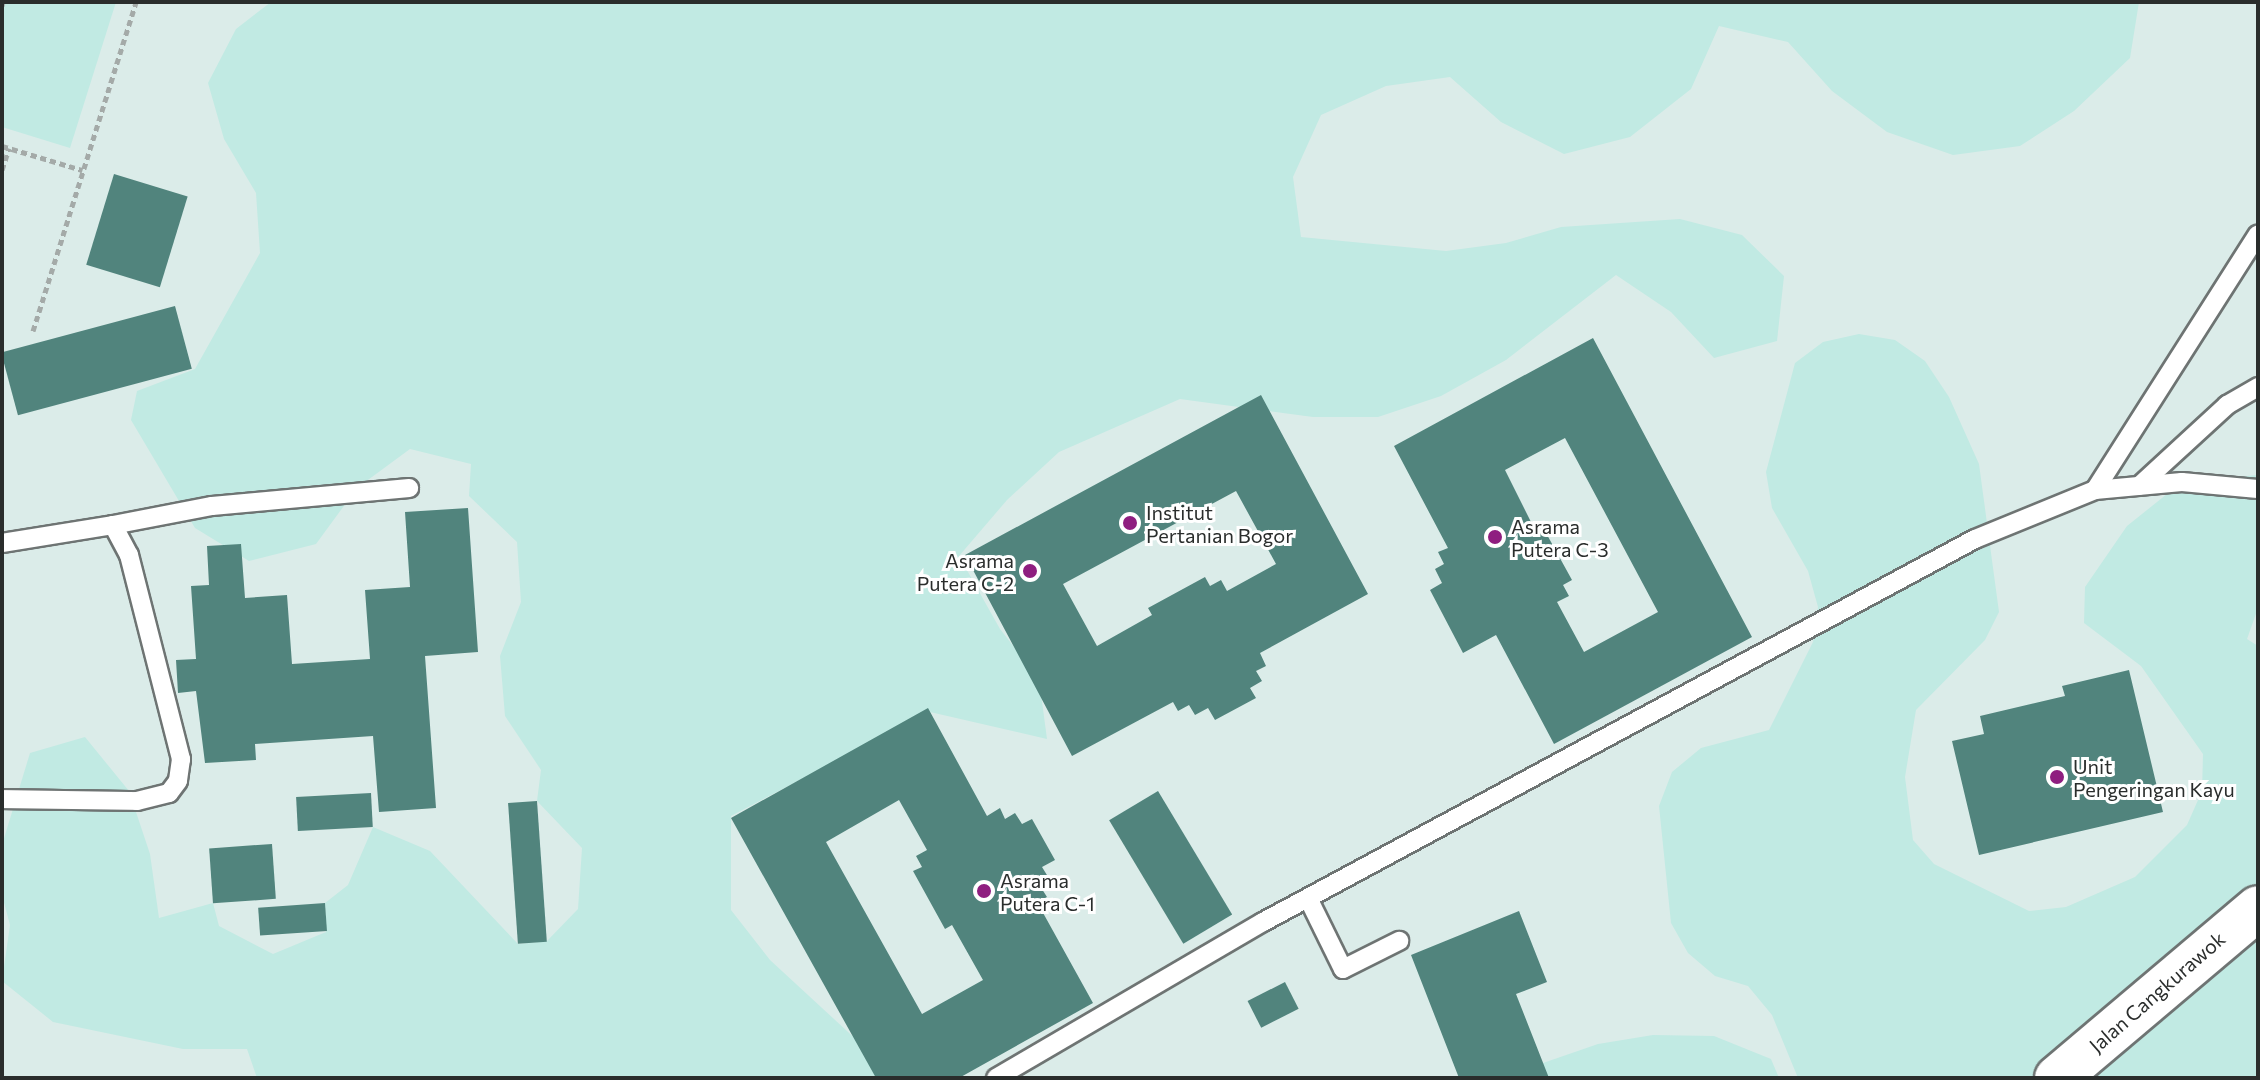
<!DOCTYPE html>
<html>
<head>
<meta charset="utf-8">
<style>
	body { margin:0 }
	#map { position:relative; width:2260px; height:1080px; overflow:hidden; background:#edf4f2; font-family:Commissioner,sans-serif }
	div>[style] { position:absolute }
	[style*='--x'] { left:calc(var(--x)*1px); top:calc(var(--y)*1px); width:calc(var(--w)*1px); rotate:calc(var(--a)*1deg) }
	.built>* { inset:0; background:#dbece9 }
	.green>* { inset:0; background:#c1eae3 }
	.building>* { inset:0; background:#51847d; transform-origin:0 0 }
	.path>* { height:5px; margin-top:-2.5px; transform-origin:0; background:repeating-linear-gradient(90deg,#a4aaa8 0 6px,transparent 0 10px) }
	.roads { filter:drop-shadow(2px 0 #6e7473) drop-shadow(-2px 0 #6e7473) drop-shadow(0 2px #6e7473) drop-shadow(0 -2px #6e7473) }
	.service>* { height:18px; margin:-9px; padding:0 9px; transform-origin:9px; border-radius:9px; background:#fff }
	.tertiary>* { height:44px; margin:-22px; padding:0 22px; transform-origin:22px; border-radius:22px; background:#fff }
	.dots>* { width:22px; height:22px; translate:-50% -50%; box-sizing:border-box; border:4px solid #fff; border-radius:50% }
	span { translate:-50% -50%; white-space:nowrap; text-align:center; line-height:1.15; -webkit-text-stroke:6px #fff; paint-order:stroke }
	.poi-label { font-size:20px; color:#2a2d2c }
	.left { translate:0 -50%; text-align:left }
	.right { translate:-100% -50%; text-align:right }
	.street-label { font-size:20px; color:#2a2d2c }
	.frame { position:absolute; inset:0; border:4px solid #2a2d2c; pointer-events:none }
</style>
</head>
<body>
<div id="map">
	<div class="built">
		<i style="clip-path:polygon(2px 2px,2258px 2px,2258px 1044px,2208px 1078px,2px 1078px)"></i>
	</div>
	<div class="green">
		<i style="clip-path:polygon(2px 2px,116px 2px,70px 148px,2px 127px)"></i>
		<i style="clip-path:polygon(271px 2px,2139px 2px,2130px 58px,2074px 111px,2020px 146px,1953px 155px,1887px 132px,1832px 91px,1788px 42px,1719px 26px,1691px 89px,1630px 137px,1564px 154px,1501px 122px,1450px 77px,1386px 86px,1321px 115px,1293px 177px,1301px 237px,1446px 251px,1506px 243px,1561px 227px,1680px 219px,1742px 235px,1784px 276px,1777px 341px,1714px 358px,1671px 312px,1616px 275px,1506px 360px,1441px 396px,1378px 417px,1313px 417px,1180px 399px,1059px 452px,1007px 500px,959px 556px,1000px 629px,1039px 679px,1047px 739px,930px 712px,731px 816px,731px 910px,770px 960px,860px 1043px,876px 1078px,257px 1078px,247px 1049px,183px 1049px,53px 1022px,2px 981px,10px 925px,2px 895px,2px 845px,30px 753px,85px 737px,129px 791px,150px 854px,159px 918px,213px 903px,219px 926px,273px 954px,326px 932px,325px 903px,348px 885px,373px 827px,430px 851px,518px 944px,547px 941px,578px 909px,582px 848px,537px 801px,541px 770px,505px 716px,500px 656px,521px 602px,517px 542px,469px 496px,471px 464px,410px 449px,357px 488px,316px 544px,249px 561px,195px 528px,131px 420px,137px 391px,195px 369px,260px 253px,256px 193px,224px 139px,208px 83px,236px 29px)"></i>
		<i style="clip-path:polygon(1859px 334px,1895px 340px,1925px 361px,1949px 397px,1979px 464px,1999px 612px,1985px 640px,1916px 710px,1905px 777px,1913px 840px,1934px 864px,2029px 911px,2066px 907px,2135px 877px,2187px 825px,2202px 791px,2203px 754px,2141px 666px,2084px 623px,2085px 587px,2127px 526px,2182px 482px,2258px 475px,2258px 608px,2247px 639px,2258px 646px,2258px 1078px,1798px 1078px,1772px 1015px,1748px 986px,1715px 976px,1688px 953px,1671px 923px,1659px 806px,1672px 772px,1701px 748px,1769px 730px,1813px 642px,1818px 607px,1808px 571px,1772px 508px,1766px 472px,1795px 363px,1823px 342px)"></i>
		<i style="clip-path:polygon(1653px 1035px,1714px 1036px,1771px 1059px,1779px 1078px,1524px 1078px,1543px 1063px,1598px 1044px)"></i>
	</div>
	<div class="building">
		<i style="left:114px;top:174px;width:77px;height:95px;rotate:17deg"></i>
		<i style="left:175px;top:306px;width:65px;height:180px;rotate:75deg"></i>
		<i style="clip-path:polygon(evenodd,1593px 338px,1752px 637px,1554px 744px,1496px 635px,1463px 653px,1430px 590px,1442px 583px,1435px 569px,1444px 564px,1438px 552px,1448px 548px,1394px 446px,1593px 338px,1565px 438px,1658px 612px,1584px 652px,1557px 602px,1569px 596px,1563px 585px,1572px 580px,1540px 522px,1533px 526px,1505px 470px,1565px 438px)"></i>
		<i style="clip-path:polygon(evenodd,1261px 395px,1368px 594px,1260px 653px,1266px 666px,1256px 671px,1262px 681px,1250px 688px,1256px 698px,1215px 720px,1208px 708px,1195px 715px,1189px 705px,1178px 711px,1173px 702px,1072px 756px,965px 555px,1261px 395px,1236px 491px,1276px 564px,1227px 591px,1221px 580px,1210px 586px,1205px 577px,1148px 608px,1152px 615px,1097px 646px,1063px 584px,1236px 491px)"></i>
		<i style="clip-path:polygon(468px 508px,478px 652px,425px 656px,436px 808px,379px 812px,373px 736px,255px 744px,256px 760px,205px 763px,196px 691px,178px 693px,176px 660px,196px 659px,191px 586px,209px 585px,207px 546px,241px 544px,245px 598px,287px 595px,292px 664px,370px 659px,365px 590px,410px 587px,405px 512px)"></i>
		<i style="clip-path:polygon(2129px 670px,2163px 812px,1979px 855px,1952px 741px,1984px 734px,1980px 716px,2065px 696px,2062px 686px)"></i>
		<i style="clip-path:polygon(evenodd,928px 708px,987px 816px,1000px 808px,1005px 819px,1015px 813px,1022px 824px,1032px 819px,1055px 860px,1042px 867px,1050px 880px,1040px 886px,1047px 897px,1037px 902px,1093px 1003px,959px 1078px,876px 1078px,731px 818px,928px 708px,899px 800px,927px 850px,916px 856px,922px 867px,913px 871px,945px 929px,952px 925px,983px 980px,922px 1014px,826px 842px,899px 800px)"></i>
		<i style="left:1158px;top:791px;width:144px;height:57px;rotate:59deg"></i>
		<i style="left:371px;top:793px;width:34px;height:75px;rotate:87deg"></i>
		<i style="left:537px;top:801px;width:141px;height:29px;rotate:86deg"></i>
		<i style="left:272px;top:844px;width:55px;height:63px;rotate:86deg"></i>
		<i style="left:325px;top:903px;width:28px;height:67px;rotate:86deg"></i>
		<i style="clip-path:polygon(1519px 911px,1547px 982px,1516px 994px,1549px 1078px,1459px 1078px,1411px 955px)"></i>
		<i style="left:1285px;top:982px;width:30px;height:42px;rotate:63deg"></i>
	</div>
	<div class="path">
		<i style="--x:2;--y:6;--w:4;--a:-76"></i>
		<i style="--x:2;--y:146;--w:84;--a:16.7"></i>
		<i style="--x:2;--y:170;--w:23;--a:-72"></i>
		<i style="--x:33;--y:331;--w:345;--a:-72.6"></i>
	</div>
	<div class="roads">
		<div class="service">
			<i style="--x:2139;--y:486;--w:120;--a:-42.6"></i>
			<i style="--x:2227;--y:405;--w:36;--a:-30"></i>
			<i style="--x:2095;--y:490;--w:303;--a:-57.5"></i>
			<i style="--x:113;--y:525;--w:101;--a:-10.9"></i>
			<i style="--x:212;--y:506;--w:198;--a:-5.2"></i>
			<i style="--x:2;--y:543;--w:112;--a:-9.2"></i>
			<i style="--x:113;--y:525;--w:34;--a:62"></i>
			<i style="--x:129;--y:555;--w:211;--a:75.7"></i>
			<i style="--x:181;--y:759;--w:22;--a:98"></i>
			<i style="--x:178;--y:781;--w:15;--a:127"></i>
			<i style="--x:169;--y:793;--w:33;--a:166"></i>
			<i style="--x:137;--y:801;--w:135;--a:-179.2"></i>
			<i style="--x:1308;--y:898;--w:79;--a:63.8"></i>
			<i style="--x:1343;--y:969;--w:63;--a:-26.6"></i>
			<i style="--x:996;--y:1078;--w:309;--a:-30.3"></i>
			<i style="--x:1263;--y:922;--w:808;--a:-28.28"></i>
			<i style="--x:1975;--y:539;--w:130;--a:-22.2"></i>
			<i style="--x:2095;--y:490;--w:87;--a:-5.3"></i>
			<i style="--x:2182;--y:482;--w:76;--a:5.3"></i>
		</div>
		<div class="tertiary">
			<i style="--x:2057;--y:1078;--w:263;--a:-40.2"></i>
		</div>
	</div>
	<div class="dots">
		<i style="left:1130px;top:523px;background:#8f1e80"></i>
		<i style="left:1495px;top:537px;background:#8f1e80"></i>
		<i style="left:1030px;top:571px;background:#8f1e80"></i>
		<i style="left:2057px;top:777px;background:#8f1e80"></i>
		<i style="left:984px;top:891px;background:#8f1e80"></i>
	</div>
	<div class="poi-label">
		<span class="left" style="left:1146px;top:524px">Institut<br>Pertanian Bogor</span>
		<span class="left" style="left:1511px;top:538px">Asrama<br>Putera C-3</span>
		<span class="right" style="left:1014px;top:572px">Asrama<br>Putera C-2</span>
		<span class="left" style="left:2073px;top:778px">Unit<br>Pengeringan Kayu</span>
		<span class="left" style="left:1000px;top:892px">Asrama<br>Putera C-1</span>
	</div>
	<div class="street-label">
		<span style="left:2157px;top:992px;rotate:-41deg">Jalan Cangkurawok</span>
	</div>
	<div class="frame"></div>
</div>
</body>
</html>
